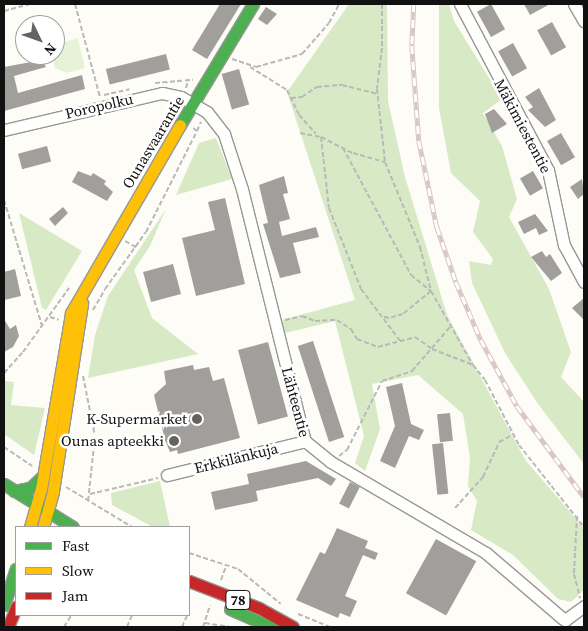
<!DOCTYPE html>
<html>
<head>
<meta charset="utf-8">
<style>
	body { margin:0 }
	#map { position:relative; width:588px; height:631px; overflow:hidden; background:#fdfcf7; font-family:"Source Serif 4",serif }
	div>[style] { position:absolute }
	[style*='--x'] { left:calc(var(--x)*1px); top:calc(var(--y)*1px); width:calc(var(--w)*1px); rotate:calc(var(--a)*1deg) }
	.green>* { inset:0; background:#e7f3d7 }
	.forest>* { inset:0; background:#d8eac5 }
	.building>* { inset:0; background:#a19f9c; transform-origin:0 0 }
	.path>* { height:2px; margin-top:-1px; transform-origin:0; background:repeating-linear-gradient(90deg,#b9b9b8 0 5px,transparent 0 7.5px) }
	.roads { filter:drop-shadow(1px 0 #979795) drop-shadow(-1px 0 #979795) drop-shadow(0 1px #979795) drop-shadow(0 -1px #979795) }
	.street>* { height:11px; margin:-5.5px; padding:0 5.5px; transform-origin:5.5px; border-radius:5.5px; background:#fffffe }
	.fast>* { height:11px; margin:-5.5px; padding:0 5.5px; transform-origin:5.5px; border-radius:5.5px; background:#4caf50 }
	.slow>* { height:11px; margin:-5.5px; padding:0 5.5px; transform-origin:5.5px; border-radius:5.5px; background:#ffc107 }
	.jam>* { height:11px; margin:-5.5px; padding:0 5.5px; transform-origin:5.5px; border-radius:5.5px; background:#c62828 }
	.rail>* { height:4.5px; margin-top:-2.25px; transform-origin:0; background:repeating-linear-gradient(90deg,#fff 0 8px,#d9c6c7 0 16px); box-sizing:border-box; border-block:1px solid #d9c6c7 }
	.dots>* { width:14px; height:14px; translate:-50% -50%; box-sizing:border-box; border:2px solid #fff; border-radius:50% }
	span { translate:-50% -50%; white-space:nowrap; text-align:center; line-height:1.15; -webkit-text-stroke:5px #fff; paint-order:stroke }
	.shield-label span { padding:1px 4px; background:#fff; border:1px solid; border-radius:4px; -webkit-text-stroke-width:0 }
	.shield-label { font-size:14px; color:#111; font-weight:700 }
	.street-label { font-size:15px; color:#111 }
	.poi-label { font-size:15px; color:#111 }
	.right { translate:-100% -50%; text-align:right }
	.frame { position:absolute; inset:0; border:5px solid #111; pointer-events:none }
	.legend { position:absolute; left:15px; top:526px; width:175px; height:90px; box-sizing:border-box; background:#fff; border:1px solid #a0a0a0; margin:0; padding:6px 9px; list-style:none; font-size:15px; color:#111 }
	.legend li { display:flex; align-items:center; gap:10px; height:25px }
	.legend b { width:25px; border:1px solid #a0a0a0 }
	.north { position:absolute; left:15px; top:15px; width:50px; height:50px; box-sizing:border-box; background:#fff; border:1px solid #a0a0a0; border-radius:50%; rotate:132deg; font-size:14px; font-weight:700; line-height:20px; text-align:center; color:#111 }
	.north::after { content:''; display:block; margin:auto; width:18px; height:22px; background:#646362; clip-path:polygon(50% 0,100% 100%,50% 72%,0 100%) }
</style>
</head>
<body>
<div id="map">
	<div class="green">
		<i style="clip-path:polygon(78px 38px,85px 68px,67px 73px,55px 68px,52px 55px,55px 55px,55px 45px)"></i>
	</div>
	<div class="forest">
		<i style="clip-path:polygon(349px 4px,387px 4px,388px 101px,405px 177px,447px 315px,526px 461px,584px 528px,584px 590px,571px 602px,558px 599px,513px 555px,471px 530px,477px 501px,468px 486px,470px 458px,463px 414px,418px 375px,372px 384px,380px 429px,365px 471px,355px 463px,364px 436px,335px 321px,285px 333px,282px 320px,355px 300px,287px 92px)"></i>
		<i style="clip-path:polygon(439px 4px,449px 4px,454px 21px,502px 99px,483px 113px,502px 146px,517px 199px,509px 217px,549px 289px,571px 352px,561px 377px,584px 402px,584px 464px,538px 404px,505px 353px,472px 283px,469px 261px,491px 265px,493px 259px,473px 232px,480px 201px,451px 173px,439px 108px)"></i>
		<i style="clip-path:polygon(216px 138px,232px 179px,176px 195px,199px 143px)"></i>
		<i style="clip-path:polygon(166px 209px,150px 246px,134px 270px,152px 318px,198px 354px,88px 378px,95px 335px,108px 296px)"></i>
		<i style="clip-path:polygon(19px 213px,82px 251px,46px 310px,42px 308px)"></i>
		<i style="clip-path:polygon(4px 381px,14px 382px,11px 405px,45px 408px,34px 455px,4px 434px)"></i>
		<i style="clip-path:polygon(160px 481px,170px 527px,153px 527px,112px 505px,111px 493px)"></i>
	</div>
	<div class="building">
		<i style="clip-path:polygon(220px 4px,241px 4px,207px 59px,192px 50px)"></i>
		<i style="left:491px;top:4px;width:29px;height:16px;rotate:61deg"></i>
		<i style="clip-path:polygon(524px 4px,550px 4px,530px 15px)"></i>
		<i style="clip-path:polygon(266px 7px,277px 14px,267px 25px,258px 19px)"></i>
		<i style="left:552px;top:22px;width:29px;height:17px;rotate:61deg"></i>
		<i style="left:513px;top:43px;width:29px;height:17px;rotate:61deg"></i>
		<i style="left:166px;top:54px;width:16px;height:62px;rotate:76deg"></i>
		<i style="clip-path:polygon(42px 60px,46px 67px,14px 76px,18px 93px,82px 75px,85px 89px,4px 111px,4px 67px)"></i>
		<i style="left:239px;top:69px;width:37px;height:18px;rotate:74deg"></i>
		<i style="clip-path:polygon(539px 88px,556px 120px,545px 127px,528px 110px,533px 107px,525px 97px)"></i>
		<i style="clip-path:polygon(494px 109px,507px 124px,492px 133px,485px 114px)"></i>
		<i style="left:561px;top:133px;width:28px;height:16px;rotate:60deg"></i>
		<i style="left:47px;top:146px;width:16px;height:30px;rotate:75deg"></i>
		<i style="clip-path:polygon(78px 171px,91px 176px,93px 173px,106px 181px,104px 184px,113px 192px,107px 201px,72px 182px)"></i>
		<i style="left:533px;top:171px;width:20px;height:15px;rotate:60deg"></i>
		<i style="clip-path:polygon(284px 176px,288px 193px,283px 194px,290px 219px,279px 222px,282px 236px,316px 227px,319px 237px,293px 243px,301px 273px,280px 278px,263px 224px,268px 223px,259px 185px)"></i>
		<i style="clip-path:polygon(582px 179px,584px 194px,578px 199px,570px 187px)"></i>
		<i style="clip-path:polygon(225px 198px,245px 284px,196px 296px,182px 238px,215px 230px,208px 202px)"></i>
		<i style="clip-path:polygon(63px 207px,68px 213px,55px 226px,49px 219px)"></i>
		<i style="clip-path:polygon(535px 214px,548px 231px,539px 235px,536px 228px,524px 234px,518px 222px)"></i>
		<i style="clip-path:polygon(542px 251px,546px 257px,550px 254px,562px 273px,551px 281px,531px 257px)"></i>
		<i style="left:173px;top:264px;width:31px;height:31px;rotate:75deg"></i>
		<i style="clip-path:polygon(15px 269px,21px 296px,4px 300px,4px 272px)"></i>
		<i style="clip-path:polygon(584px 298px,584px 320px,572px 308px)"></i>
		<i style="clip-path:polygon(4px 319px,10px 329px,16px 325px,19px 336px,13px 347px,4px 352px)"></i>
		<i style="left:313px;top:341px;width:101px;height:16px;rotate:72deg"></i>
		<i style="left:268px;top:342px;width:77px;height:31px;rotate:75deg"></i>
		<i style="clip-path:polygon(193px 365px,194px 370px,209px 367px,213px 381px,224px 378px,240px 438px,178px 454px,177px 450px,170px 452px,165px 440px,154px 395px,166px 384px,164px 371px)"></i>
		<i style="clip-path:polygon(402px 383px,411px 424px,424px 430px,419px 440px,409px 436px,395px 468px,380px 461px,395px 426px,386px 387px)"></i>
		<i style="left:450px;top:413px;width:28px;height:13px;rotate:84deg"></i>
		<i style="left:443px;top:443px;width:51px;height:11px;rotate:84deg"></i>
		<i style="clip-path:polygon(306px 461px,336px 479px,331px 486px,318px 478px,256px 491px,258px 501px,215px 510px,211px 492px,249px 484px,247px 474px)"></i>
		<i style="left:350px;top:482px;width:11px;height:24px;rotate:27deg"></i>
		<i style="clip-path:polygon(337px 528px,368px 541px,365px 548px,378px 553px,375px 560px,363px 555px,345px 596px,357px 601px,350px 617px,340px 613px,338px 618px,296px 600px,320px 552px,325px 554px)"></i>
		<i style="left:436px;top:539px;width:46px;height:62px;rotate:29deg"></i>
	</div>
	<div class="path">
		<i style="--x:75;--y:4;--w:96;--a:75"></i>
		<i style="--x:382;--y:4;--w:44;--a:90"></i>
		<i style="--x:382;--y:48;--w:41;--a:97"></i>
		<i style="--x:377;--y:89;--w:73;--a:83.7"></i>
		<i style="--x:385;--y:162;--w:92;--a:67.6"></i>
		<i style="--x:420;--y:247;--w:45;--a:76"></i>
		<i style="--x:431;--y:291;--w:85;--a:60.4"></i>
		<i style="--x:473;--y:365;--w:19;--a:51"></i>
		<i style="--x:485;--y:380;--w:73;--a:62.4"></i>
		<i style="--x:519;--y:445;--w:105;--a:51.6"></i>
		<i style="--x:4;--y:11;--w:28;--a:-15"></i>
		<i style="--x:232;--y:59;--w:25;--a:18"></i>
		<i style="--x:256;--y:67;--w:48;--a:-15.8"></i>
		<i style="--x:302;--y:54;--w:41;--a:-48.9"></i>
		<i style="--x:329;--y:23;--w:21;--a:-62"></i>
		<i style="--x:250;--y:67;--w:44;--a:31.9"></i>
		<i style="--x:287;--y:90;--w:28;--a:64"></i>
		<i style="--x:299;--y:115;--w:25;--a:48"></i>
		<i style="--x:155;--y:83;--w:38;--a:-5"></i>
		<i style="--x:186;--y:88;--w:7;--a:-74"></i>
		<i style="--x:104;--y:95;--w:26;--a:-13"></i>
		<i style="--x:291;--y:98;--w:11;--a:-5"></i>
		<i style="--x:302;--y:97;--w:18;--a:-34"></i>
		<i style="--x:317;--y:87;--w:25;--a:-5"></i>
		<i style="--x:342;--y:85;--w:36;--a:14"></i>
		<i style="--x:197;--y:131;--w:10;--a:-66"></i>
		<i style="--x:300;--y:133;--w:21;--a:11"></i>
		<i style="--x:321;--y:137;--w:71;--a:83.6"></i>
		<i style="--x:329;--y:208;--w:87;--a:68.4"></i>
		<i style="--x:361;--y:289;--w:66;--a:53"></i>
		<i style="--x:321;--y:137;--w:36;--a:27"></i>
		<i style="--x:353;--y:153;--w:33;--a:16"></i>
		<i style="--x:343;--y:148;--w:144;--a:61.8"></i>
		<i style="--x:411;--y:275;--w:26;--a:39"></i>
		<i style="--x:431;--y:291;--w:36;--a:141"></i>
		<i style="--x:403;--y:314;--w:15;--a:164"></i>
		<i style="--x:389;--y:318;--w:8;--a:-166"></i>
		<i style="--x:4;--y:200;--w:132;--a:73.2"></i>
		<i style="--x:125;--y:241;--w:13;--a:29"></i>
		<i style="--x:93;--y:310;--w:24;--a:-60"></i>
		<i style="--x:105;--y:289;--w:70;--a:-54.3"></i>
		<i style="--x:146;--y:232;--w:113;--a:-63.2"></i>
		<i style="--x:197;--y:131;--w:5;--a:-143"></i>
		<i style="--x:50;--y:317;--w:9;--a:18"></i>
		<i style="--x:285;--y:320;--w:17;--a:-13"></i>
		<i style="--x:302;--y:316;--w:14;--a:21"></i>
		<i style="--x:315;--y:321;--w:22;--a:-3"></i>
		<i style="--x:337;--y:320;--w:17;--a:33"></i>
		<i style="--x:351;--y:329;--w:12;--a:59"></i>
		<i style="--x:357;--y:339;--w:22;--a:21"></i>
		<i style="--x:378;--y:347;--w:38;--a:-15"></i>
		<i style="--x:415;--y:337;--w:21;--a:35"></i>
		<i style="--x:432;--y:349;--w:44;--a:21.3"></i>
		<i style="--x:4;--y:373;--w:28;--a:-48"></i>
		<i style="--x:23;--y:352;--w:79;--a:-54.3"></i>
		<i style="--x:83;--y:376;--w:61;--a:78.7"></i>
		<i style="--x:95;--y:436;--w:65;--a:96.1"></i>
		<i style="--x:4;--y:447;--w:34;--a:34"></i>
		<i style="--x:339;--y:456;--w:10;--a:-37"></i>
		<i style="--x:347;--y:450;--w:77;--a:-63.1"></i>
		<i style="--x:382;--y:381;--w:32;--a:-18"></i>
		<i style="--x:412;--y:371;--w:58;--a:-49.2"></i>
		<i style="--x:66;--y:487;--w:77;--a:31.2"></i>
		<i style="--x:90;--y:494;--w:70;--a:-13.2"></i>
		<i style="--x:455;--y:508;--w:42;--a:-47.9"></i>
		<i style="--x:483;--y:477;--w:38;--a:-65"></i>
		<i style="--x:499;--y:442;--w:15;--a:-28"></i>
		<i style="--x:577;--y:516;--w:58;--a:93"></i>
		<i style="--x:574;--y:574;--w:25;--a:76"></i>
		<i style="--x:189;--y:553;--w:52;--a:18.1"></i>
		<i style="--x:238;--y:569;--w:55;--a:39.1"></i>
		<i style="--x:221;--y:580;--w:15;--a:-70"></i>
		<i style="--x:298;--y:614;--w:35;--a:22"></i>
		<i style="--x:205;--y:623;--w:24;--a:9"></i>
		<i style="--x:64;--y:627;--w:13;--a:-58"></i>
		<i style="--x:127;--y:627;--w:13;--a:-67"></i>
		<i style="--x:182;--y:627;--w:12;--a:-66"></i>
		<i style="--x:203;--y:627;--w:23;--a:-72"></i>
	</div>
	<div class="roads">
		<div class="street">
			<i style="--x:460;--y:4;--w:188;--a:62.1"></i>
			<i style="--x:548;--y:170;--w:77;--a:78"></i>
			<i style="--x:564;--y:245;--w:42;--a:61.6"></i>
			<i style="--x:574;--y:4;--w:20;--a:60"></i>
			<i style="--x:4;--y:130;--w:162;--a:-13.2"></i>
			<i style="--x:162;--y:93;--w:19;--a:12"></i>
			<i style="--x:181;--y:97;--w:30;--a:30"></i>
			<i style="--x:207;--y:112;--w:28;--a:52"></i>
			<i style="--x:224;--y:134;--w:58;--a:71.9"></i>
			<i style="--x:242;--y:189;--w:260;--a:76"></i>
			<i style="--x:305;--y:441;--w:33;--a:39"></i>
			<i style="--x:331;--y:462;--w:180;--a:30.4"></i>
			<i style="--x:486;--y:553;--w:100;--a:40.5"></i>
			<i style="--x:562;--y:618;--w:4;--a:34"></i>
			<i style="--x:565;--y:620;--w:24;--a:-36"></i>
			<i style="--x:167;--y:475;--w:142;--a:-13.8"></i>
		</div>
		<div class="fast">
			<i style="--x:180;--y:125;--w:141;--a:-58.9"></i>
			<i style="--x:4;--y:484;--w:81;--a:31.9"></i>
			<i style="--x:14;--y:491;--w:16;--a:-11"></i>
			<i style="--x:30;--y:488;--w:18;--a:-43"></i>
			<i style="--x:4;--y:605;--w:38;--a:-72"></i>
			<i style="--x:230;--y:609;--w:40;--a:23.4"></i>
			<i style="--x:267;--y:625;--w:13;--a:0"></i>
		</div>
		<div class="slow">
			<i style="--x:30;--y:527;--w:40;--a:-74"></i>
			<i style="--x:41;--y:489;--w:179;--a:-80.3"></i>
			<i style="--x:71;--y:313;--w:217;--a:-59.9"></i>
			<i style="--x:43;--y:527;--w:37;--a:-74"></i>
			<i style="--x:53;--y:491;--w:190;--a:-81.2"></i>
		</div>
		<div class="jam">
			<i style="--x:189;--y:581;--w:75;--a:21.1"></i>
			<i style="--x:259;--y:608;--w:39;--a:29"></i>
			<i style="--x:8;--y:627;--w:22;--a:-68"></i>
		</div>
	</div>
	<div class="rail">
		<i style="--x:414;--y:4;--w:42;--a:92.7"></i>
		<i style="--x:412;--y:46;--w:95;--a:85.8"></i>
		<i style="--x:419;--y:141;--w:88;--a:78.2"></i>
		<i style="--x:437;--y:227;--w:58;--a:70.9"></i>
		<i style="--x:456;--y:282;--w:63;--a:66.7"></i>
		<i style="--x:481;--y:340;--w:75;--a:61.4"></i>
		<i style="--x:517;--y:406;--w:113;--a:53.6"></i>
	</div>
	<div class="dots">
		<i style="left:197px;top:419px;background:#646362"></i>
		<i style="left:174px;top:441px;background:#646362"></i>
	</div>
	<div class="shield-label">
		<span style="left:238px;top:600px">78</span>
	</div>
	<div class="street-label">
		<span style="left:99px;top:106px;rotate:-13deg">Poropolku</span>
		<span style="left:523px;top:126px;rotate:62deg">Mäkimiestentie</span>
		<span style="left:153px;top:142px;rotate:-59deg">Ounasvaarantie</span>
		<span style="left:296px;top:402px;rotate:75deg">Lähteentie</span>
		<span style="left:236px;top:458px;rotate:-14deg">Erkkilänkuja</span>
	</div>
	<div class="poi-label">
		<span class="right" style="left:187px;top:419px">K-Supermarket</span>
		<span class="right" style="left:164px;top:441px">Ounas apteekki</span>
	</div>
	<div class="frame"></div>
	<ul class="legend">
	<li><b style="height:6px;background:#4caf50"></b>Fast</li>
	<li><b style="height:6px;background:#ffc107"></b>Slow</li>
	<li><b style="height:6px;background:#c62828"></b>Jam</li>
	</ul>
	<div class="north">N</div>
</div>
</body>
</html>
